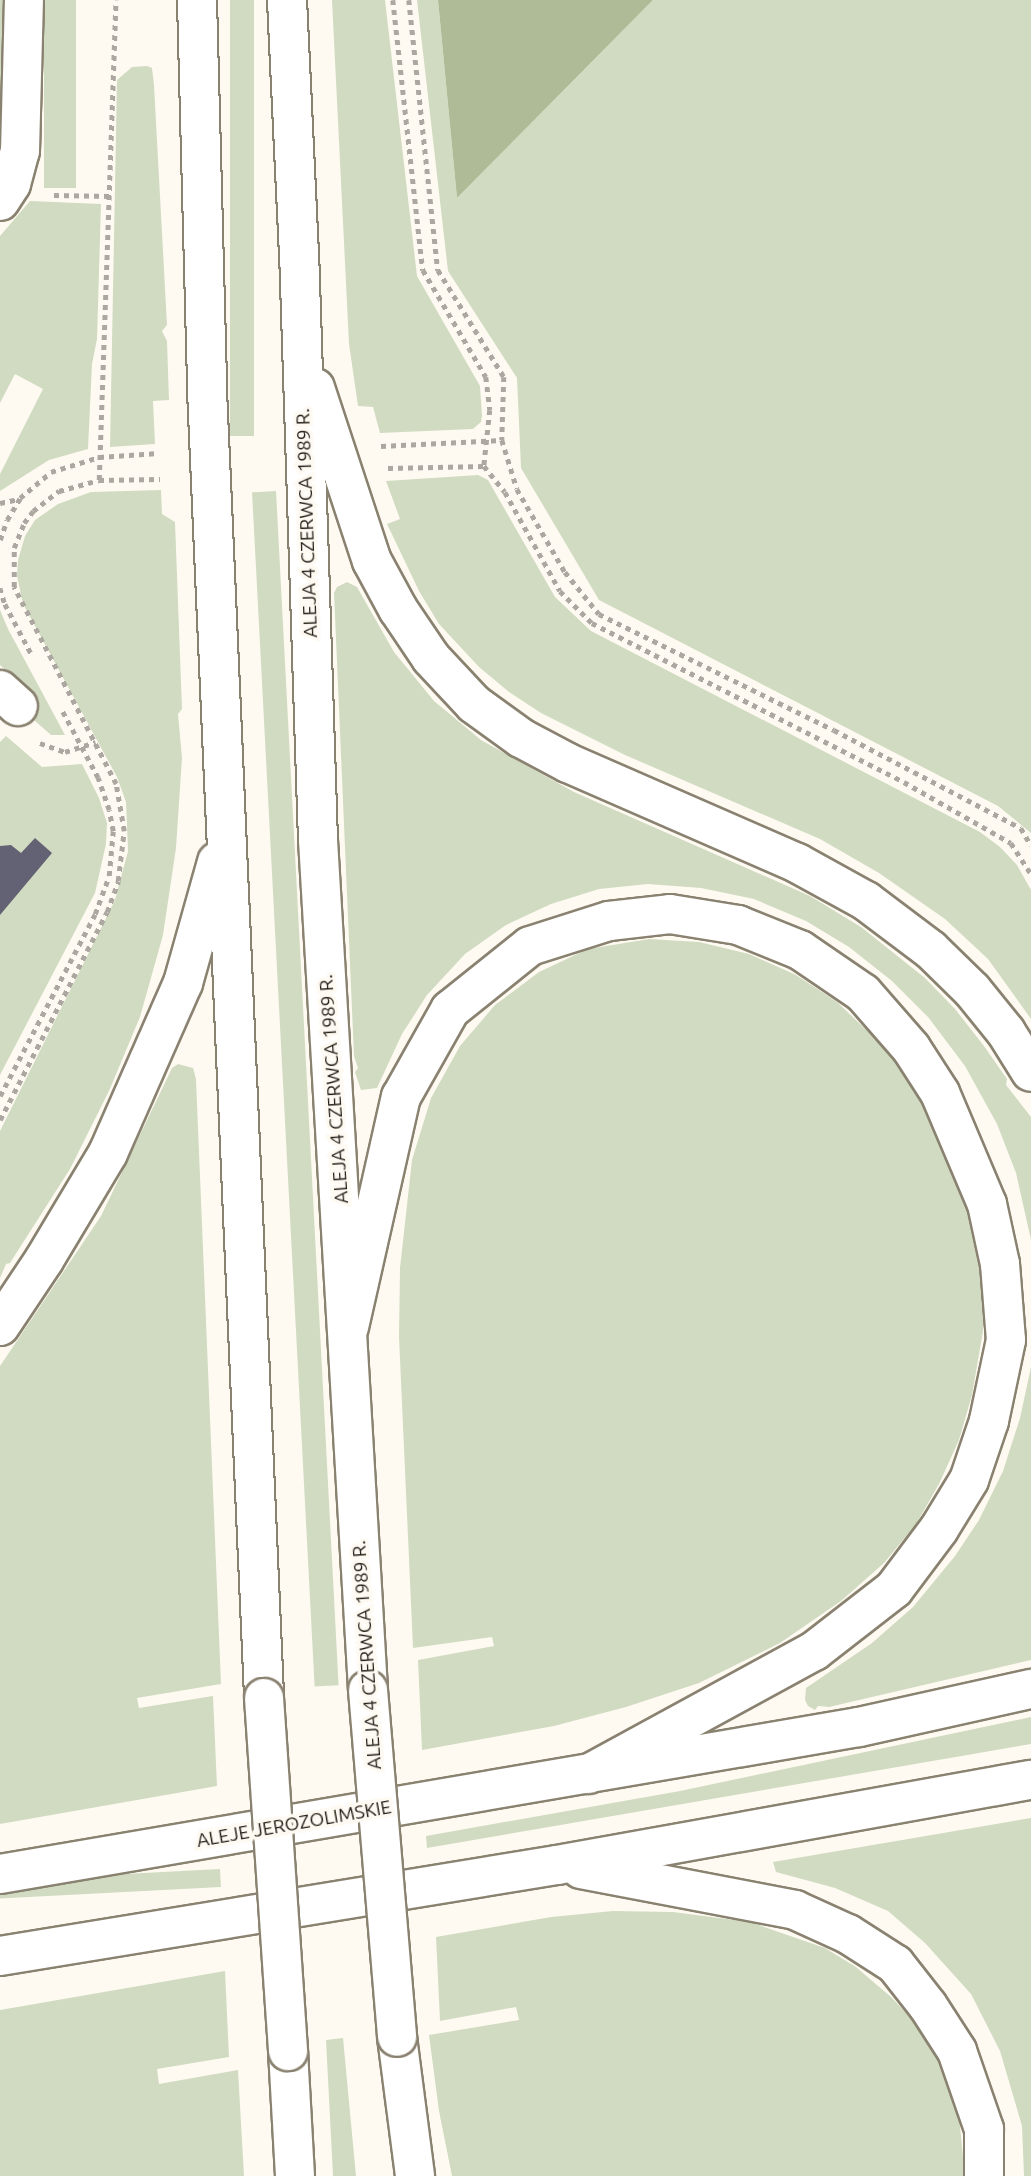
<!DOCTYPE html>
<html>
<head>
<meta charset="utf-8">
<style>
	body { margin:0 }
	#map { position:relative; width:1031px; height:2176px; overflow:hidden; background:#fefaf2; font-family:Ubuntu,sans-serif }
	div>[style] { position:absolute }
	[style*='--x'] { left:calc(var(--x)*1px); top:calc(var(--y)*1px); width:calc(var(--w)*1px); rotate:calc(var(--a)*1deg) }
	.green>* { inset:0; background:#d1dbc1; transform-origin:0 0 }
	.forest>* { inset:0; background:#afbb97 }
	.building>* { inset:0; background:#636274 }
	.path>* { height:4.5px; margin-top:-2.25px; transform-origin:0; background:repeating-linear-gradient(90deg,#aca8a1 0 5px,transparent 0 10px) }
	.roads { filter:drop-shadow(2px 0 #8a8270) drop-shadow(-2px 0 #8a8270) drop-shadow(0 2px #8a8270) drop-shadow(0 -2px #8a8270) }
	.minor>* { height:38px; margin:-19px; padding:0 19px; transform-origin:19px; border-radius:19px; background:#fff }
	.major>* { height:38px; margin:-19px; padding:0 19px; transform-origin:19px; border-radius:19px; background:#fff }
	.bridges { filter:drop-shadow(2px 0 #8a8270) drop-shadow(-2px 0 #8a8270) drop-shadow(0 2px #8a8270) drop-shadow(0 -2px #8a8270) }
	.major-bridge>* { height:38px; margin:-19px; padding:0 19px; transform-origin:19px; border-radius:19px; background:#fff }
	span { translate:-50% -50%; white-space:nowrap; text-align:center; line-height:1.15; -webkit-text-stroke:7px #fefaf2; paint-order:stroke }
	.street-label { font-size:19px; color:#221e17 }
</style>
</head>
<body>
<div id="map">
	<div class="green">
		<i style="clip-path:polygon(0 0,6px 0,2px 154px,0 154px)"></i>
		<i style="left:44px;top:0;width:32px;height:188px"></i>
		<i style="left:230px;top:0;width:24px;height:436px"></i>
		<i style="clip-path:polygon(332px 0,385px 0,417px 276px,480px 386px,482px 416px,481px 422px,473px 429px,380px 433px,373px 407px,358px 406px,349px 344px)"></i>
		<i style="clip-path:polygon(417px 0,438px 0,457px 198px,653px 0,1031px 0,1031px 833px,998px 806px,599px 600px,521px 468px,517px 378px,448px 271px)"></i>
		<i style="clip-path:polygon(147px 66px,152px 68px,154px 85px,167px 325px,162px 331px,167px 341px,169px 400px,153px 401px,155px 444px,110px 447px,117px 80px,132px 67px)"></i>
		<i style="clip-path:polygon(30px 201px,101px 204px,97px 339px,92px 364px,88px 449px,49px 460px,0 491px,0 474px,43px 389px,15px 374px,0 403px,0 236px)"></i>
		<i style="clip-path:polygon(478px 475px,488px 480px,555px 597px,591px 631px,980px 832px,1000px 847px,1017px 865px,1031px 890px,1031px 1019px,988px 959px,945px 919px,879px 873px,820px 839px,625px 755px,541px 713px,509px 692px,479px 667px,439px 624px,419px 591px,387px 524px,400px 519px,386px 481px)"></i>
		<i style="clip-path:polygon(161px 490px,162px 514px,175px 522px,182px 709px,178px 714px,182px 758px,176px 848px,163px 935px,140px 1017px,109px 1091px,70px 1169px,10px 1263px,6px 1264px,0 1278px,0 1131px,115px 900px,128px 851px,126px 802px,117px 777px,23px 604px,17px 576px,18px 560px,25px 536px,35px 520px,58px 504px,91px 492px)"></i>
		<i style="left:276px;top:491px;width:1196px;height:24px;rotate:87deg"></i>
		<i style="clip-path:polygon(347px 582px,357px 587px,394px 652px,434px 701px,481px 740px,574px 792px,810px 896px,861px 927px,925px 978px,955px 1009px,984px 1046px,1007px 1079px,1006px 1085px,1031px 1117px,1031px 1240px,1016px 1173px,997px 1124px,965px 1066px,928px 1017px,892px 981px,849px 947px,806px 921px,754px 899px,701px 888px,648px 884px,599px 889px,551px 904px,506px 925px,465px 954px,427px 995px,402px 1034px,377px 1088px,361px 1090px,355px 1072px,358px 1068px,354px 1056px,334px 593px,337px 587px)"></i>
		<i style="clip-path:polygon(0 610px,8px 629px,65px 735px,51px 735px,27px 714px,39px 700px,0 665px)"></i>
		<i style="clip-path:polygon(6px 736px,42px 767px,82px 764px,99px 798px,107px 823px,106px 844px,95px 893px,0 1075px,0 742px)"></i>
		<i style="clip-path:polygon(649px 939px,699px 942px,749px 954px,796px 975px,837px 1002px,879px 1042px,913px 1084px,942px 1131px,965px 1182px,984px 1278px,983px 1331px,972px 1395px,959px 1440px,939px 1484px,916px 1524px,884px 1563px,841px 1601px,780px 1643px,699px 1683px,626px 1707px,554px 1726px,422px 1750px,418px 1660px,494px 1646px,492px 1637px,413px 1648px,399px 1337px,400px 1268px,412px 1160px,431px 1098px,460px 1046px,495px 1005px,539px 972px,588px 949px)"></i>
		<i style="clip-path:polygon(178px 1064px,193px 1068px,196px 1079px,221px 1684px,137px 1698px,139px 1708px,213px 1696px,217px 1786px,0 1824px,0 1366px,101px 1216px,172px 1068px)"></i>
		<i style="clip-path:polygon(1031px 1367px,1031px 1660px,829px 1707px,818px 1706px,815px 1710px,808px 1706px,805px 1700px,806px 1688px,872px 1643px,913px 1607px,955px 1556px,979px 1520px,1003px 1471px,1020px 1418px)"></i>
		<i style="clip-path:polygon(1031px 1717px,1031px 1744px,427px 1848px,426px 1836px,680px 1791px)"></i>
		<i style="clip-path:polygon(1031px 1818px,1031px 2176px,1024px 2176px,1022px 2126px,1000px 2051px,971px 1994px,925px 1943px,888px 1911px,835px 1888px,776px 1872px,773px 1862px)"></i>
		<i style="left:220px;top:1869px;width:18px;height:223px;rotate:87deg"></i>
		<i style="clip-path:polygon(613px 1911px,673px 1912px,750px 1922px,825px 1948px,856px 1967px,891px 1997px,923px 2031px,942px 2069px,959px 2117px,965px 2176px,452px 2176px,439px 2111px,429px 2035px,519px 2020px,516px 2007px,440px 2021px,436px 1937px,551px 1917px)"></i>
		<i style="clip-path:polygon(225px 1971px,229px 2057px,157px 2069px,159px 2084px,238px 2070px,244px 2176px,0 2176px,0 2010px)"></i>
		<i style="clip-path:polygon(343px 2038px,356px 2176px,333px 2176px,326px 2040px)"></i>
	</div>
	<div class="forest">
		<i style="clip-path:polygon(438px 0,653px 0,457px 198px)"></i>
	</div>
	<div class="building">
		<i style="clip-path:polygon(35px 838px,52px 853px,0 915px,0 846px,11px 845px,21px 853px)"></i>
	</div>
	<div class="path">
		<i style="--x:393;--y:0;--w:272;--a:83.7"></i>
		<i style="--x:423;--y:270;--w:124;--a:59.5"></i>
		<i style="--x:486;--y:377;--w:33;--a:83"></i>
		<i style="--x:490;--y:410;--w:56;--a:96.1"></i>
		<i style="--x:484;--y:466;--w:33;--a:51"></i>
		<i style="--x:505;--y:492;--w:113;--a:60.9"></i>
		<i style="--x:560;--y:591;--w:45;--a:45"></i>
		<i style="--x:592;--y:623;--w:350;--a:27"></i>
		<i style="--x:904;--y:782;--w:123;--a:29.7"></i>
		<i style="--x:1011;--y:843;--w:37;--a:57"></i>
		<i style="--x:409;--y:0;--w:272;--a:83.9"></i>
		<i style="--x:438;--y:270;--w:126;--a:58.3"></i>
		<i style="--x:504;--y:377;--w:63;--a:91.8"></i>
		<i style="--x:502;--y:440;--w:51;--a:73"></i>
		<i style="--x:517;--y:489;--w:96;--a:60"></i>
		<i style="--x:565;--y:572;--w:54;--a:51"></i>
		<i style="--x:599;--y:614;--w:262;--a:26.3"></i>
		<i style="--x:834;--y:730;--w:211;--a:27.7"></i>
		<i style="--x:1021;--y:828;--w:20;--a:60"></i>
		<i style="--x:54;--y:195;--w:56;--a:1"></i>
		<i style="--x:381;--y:446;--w:121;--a:-2.8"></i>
		<i style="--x:388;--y:468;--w:96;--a:-1.2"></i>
		<i style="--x:99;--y:480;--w:480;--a:-88"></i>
		<i style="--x:0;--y:503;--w:19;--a:-12"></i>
		<i style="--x:0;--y:540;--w:21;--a:-71"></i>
		<i style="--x:7;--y:520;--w:26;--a:-59"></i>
		<i style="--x:20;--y:498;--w:40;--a:-40"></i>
		<i style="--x:51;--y:472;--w:50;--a:-17.4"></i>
		<i style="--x:99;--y:457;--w:60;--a:-3.8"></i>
		<i style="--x:0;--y:588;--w:17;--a:73"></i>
		<i style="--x:5;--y:604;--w:60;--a:62.2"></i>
		<i style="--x:40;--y:743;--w:27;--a:20"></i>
		<i style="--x:65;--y:752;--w:32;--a:-18"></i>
		<i style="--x:0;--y:1096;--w:205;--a:-62.4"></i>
		<i style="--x:95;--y:914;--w:40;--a:-69.8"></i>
		<i style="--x:109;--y:876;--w:45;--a:-84.9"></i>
		<i style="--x:113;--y:831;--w:21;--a:-101"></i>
		<i style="--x:109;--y:810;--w:34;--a:-109"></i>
		<i style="--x:98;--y:778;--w:76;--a:-118.2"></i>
		<i style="--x:0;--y:1120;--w:234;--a:-62.8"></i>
		<i style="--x:107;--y:912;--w:33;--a:-70"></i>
		<i style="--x:118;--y:881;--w:50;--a:-83.2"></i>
		<i style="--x:124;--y:831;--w:48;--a:-99.7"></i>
		<i style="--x:116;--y:784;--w:222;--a:-117.4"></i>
		<i style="--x:14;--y:587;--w:39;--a:-90"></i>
		<i style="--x:14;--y:548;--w:27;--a:-68"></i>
		<i style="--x:24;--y:523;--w:15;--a:-53"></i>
		<i style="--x:33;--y:511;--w:33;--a:-38"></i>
		<i style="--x:59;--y:491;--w:41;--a:-15.4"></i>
		<i style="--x:99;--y:480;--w:61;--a:-0.9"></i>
	</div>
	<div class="roads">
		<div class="minor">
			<i style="--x:0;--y:201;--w:20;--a:-57"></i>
			<i style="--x:11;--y:184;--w:34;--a:-75"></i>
			<i style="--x:20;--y:151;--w:151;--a:-88.5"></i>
			<i style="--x:0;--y:690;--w:24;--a:42"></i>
		</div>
		<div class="major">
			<i style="--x:197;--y:0;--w:413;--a:88.5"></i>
			<i style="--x:208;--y:413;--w:1286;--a:87.5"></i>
			<i style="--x:287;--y:0;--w:250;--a:87.3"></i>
			<i style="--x:299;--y:250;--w:590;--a:88.16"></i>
			<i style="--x:318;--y:840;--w:851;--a:86.63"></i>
			<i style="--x:315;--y:388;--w:182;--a:71.8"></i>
			<i style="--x:372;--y:561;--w:55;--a:61.6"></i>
			<i style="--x:398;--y:609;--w:59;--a:56"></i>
			<i style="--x:431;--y:658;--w:63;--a:46.9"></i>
			<i style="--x:474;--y:704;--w:58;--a:35.9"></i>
			<i style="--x:521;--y:738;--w:53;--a:28"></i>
			<i style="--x:568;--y:763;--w:250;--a:23.6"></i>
			<i style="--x:797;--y:863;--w:79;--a:28.8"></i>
			<i style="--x:866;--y:901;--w:81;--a:37"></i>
			<i style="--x:931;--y:950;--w:57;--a:44.3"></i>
			<i style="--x:972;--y:990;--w:54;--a:51"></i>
			<i style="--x:1006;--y:1032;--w:47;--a:58"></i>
			<i style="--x:0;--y:1326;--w:79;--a:-56.3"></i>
			<i style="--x:44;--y:1260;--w:125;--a:-59.1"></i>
			<i style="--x:108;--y:1153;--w:186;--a:-66.2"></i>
			<i style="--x:183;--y:983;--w:126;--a:-74.3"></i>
			<i style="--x:349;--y:1327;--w:236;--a:-77.3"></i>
			<i style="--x:401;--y:1097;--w:100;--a:-60.6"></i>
			<i style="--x:450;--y:1010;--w:102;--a:-38.7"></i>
			<i style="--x:530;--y:946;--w:83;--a:-17.6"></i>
			<i style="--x:609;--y:921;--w:61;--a:-6.5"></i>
			<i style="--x:670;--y:914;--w:69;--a:9.2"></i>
			<i style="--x:738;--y:925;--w:67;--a:22"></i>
			<i style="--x:800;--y:950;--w:76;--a:34.3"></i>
			<i style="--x:863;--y:993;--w:73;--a:48.9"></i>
			<i style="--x:911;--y:1048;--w:54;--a:57.2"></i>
			<i style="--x:940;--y:1093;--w:121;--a:67.1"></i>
			<i style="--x:987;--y:1204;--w:61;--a:77.8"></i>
			<i style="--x:1000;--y:1264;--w:76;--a:85.5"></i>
			<i style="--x:1006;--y:1340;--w:83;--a:101.9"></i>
			<i style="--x:989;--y:1421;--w:62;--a:108.7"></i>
			<i style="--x:969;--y:1480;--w:57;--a:121.5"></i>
			<i style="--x:939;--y:1529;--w:75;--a:126.9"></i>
			<i style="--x:894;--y:1589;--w:101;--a:142.2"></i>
			<i style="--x:814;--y:1651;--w:257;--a:151.4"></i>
			<i style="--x:581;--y:1869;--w:218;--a:10.8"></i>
			<i style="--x:795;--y:1910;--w:58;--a:24.4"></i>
			<i style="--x:848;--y:1934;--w:56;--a:32.6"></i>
			<i style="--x:895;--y:1964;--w:53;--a:51.8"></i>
			<i style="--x:928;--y:2006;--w:54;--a:57.2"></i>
			<i style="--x:957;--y:2051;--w:83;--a:70.9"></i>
			<i style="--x:984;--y:2129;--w:47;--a:90"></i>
			<i style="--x:0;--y:1874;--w:871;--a:-9.71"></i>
			<i style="--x:859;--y:1727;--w:176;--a:-12.5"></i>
			<i style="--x:0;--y:1956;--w:564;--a:-9.28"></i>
			<i style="--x:557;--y:1865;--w:482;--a:-10.2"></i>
			<i style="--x:397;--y:2037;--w:140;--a:82.6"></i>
			<i style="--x:288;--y:2051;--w:125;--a:86.8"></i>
		</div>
	</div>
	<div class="bridges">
		<div class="major-bridge">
			<i style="--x:368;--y:1690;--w:348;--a:85.2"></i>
			<i style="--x:264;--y:1698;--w:354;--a:86.1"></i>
		</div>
	</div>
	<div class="street-label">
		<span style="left:307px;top:523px;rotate:-92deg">ALEJA 4 CZERWCA 1989 R.</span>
		<span style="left:334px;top:1089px;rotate:-94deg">ALEJA 4 CZERWCA 1989 R.</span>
		<span style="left:367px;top:1655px;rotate:-94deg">ALEJA 4 CZERWCA 1989 R.</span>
		<span style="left:294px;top:1824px;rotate:-10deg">ALEJE JEROZOLIMSKIE</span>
	</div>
</div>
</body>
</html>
